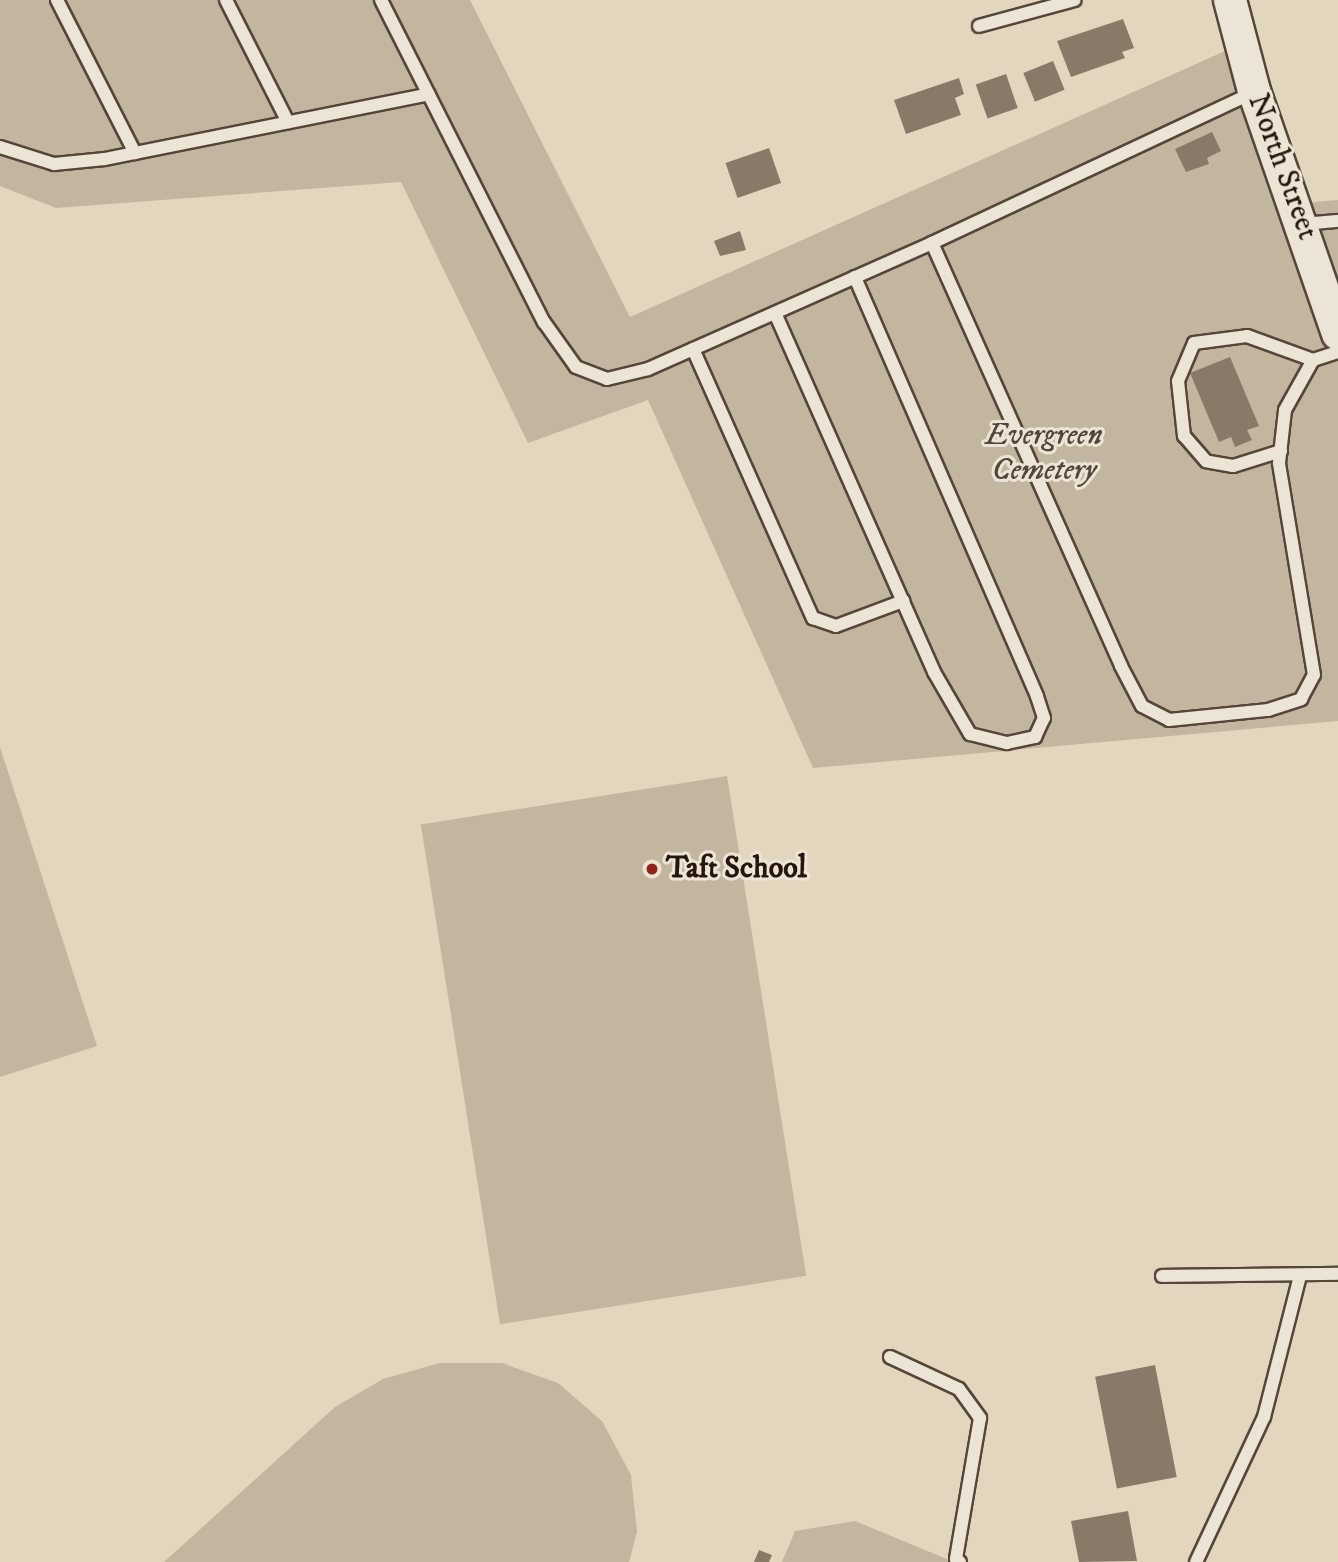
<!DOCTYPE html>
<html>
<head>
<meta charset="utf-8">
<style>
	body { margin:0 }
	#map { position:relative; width:1338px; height:1562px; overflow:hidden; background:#e2d7be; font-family:"IM FELL DW Pica",serif }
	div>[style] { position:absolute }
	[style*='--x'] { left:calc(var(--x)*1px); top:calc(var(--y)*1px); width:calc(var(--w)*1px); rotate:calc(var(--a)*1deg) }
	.green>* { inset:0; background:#c2b6a0; transform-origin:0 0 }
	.building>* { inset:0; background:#887a69; transform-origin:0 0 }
	.roads { filter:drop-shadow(2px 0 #554639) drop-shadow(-2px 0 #554639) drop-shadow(0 2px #554639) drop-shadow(0 -2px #554639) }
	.service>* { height:12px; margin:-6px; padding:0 6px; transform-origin:6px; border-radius:6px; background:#ece5d5 }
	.tertiary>* { height:32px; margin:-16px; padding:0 16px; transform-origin:16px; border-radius:16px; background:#ece5d5 }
	.dots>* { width:19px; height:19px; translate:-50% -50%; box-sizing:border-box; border:4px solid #ece5d5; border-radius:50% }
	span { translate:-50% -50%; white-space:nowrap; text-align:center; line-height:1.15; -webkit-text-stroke:6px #ece5d5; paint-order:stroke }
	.street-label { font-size:30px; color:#26160d }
	.park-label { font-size:30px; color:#554639; font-style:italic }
	.poi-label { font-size:30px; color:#26160d; font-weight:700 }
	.left { translate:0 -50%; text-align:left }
</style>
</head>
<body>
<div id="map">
	<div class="green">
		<i style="clip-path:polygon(0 0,470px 0,630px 317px,1225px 51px,1277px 205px,1338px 200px,1338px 721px,813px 768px,648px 400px,528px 443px,401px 182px,56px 208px,0 186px)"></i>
		<i style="clip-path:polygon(0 747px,97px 1046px,0 1077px)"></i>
		<i style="left:727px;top:776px;width:506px;height:310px;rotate:81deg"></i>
		<i style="clip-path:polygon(440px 1363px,502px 1363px,558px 1383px,602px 1421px,631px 1475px,637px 1532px,629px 1562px,164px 1562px,335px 1407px,383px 1379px)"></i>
		<i style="clip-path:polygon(855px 1521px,954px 1562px,782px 1562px,795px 1531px)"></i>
	</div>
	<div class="building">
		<i style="clip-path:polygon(1123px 19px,1134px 48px,1122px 52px,1125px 58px,1071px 77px,1057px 41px)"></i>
		<i style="left:1053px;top:61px;width:31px;height:32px;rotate:68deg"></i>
		<i style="left:1006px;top:74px;width:36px;height:32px;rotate:71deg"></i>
		<i style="clip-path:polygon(959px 78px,964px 94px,955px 98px,961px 115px,906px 134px,894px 100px)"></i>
		<i style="clip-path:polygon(1212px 132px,1221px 151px,1207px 158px,1209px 164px,1186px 172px,1175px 149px)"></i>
		<i style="left:769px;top:148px;width:37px;height:46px;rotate:71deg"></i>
		<i style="clip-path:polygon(740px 231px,746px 250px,720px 256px,714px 241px)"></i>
		<i style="clip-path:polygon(1230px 357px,1259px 426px,1247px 430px,1252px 440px,1235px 447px,1231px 437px,1219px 442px,1190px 373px)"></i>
		<i style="left:1155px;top:1365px;width:114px;height:61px;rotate:79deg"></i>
		<i style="clip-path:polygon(1128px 1511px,1137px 1561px,1079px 1562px,1071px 1521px)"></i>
		<i style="clip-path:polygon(759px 1550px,772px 1555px,769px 1562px,754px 1562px)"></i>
	</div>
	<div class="roads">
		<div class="service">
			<i style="--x:57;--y:0;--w:172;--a:63"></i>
			<i style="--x:226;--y:0;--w:137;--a:63.1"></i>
			<i style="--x:381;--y:0;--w:361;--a:63.2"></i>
			<i style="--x:544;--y:322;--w:55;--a:54.6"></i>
			<i style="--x:576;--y:367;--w:33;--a:21"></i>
			<i style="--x:607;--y:379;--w:42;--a:-13.7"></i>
			<i style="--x:648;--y:369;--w:311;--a:-23.9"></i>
			<i style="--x:932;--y:243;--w:356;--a:-25.1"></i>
			<i style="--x:979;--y:26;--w:99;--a:-15.2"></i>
			<i style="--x:0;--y:147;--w:57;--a:17.5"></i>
			<i style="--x:54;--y:164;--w:51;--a:-5.6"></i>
			<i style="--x:105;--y:159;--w:330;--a:-11.3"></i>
			<i style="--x:1303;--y:224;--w:35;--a:-5"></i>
			<i style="--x:932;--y:243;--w:463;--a:65.9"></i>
			<i style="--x:1121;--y:666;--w:45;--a:62.3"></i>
			<i style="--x:1142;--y:706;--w:30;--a:27"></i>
			<i style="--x:1169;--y:720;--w:100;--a:-5.8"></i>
			<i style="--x:1268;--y:710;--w:35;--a:-18"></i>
			<i style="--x:1301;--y:699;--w:27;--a:-62"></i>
			<i style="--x:1314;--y:675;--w:215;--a:-99.4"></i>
			<i style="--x:1279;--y:463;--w:53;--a:-83.5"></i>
			<i style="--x:1285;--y:410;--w:57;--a:-60.8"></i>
			<i style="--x:1313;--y:360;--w:26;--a:-18"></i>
			<i style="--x:775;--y:313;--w:393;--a:66.1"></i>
			<i style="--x:934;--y:672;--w:72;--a:59.9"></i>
			<i style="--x:970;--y:734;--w:38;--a:14"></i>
			<i style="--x:1007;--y:743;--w:29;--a:-12"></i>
			<i style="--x:1035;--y:737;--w:21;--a:-65"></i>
			<i style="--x:1044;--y:718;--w:23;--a:-108"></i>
			<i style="--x:1037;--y:696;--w:457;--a:-113.5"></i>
			<i style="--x:693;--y:349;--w:295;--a:66"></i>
			<i style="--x:813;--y:618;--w:24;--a:19"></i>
			<i style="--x:836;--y:626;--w:72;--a:-20.5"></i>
			<i style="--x:1281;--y:451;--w:50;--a:162.6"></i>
			<i style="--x:1233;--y:466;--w:27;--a:-170"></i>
			<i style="--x:1206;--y:461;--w:33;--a:-131"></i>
			<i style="--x:1184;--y:436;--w:55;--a:-96.2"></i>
			<i style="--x:1178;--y:381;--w:41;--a:-67.2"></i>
			<i style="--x:1194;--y:343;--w:53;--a:-7.5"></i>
			<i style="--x:1247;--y:336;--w:70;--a:20"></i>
			<i style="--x:1162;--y:1276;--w:176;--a:-0.7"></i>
			<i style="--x:890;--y:1357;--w:76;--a:24.9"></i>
			<i style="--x:959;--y:1389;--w:36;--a:54"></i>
			<i style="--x:980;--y:1418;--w:143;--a:99.7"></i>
			<i style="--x:956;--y:1559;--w:5;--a:37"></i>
			<i style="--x:1196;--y:1562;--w:160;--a:-64.9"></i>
			<i style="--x:1264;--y:1417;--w:146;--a:-75.7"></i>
		</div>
		<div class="tertiary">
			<i style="--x:1230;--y:0;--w:94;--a:75.2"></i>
			<i style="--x:1254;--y:91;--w:257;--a:70.9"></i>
		</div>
	</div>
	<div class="dots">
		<i style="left:652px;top:869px;background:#8f2418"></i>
	</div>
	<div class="street-label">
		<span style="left:1282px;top:167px;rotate:70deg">North Street</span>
	</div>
	<div class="park-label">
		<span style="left:1044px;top:453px">Evergreen<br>Cemetery</span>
	</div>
	<div class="poi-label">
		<span class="left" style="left:666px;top:869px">Taft School</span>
	</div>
</div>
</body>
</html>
